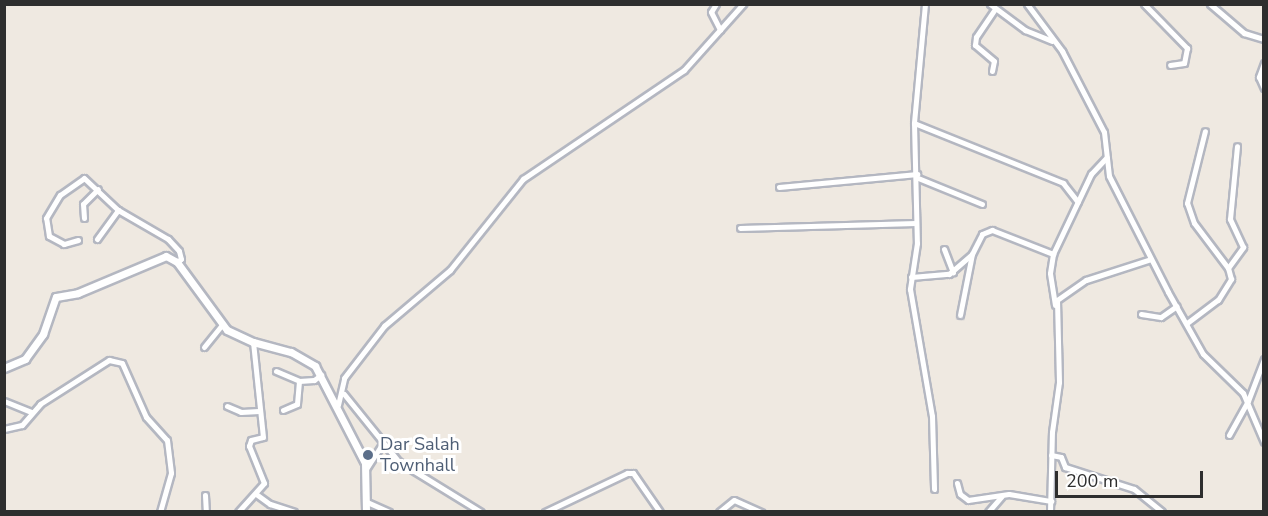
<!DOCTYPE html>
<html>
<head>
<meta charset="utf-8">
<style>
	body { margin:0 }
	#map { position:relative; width:1268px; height:516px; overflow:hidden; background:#efe9e1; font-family:"Nunito Sans",sans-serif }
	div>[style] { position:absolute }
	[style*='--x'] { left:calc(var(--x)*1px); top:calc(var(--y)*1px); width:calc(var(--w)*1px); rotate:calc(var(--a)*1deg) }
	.roads { filter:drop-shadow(2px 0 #b4b7c1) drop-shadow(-2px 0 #b4b7c1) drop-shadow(0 2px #b4b7c1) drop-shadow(0 -2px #b4b7c1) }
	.minor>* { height:5px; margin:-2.5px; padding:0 2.5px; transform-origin:2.5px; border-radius:2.5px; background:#fff }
	.tertiary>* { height:7px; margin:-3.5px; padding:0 3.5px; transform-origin:3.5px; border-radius:3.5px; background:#fff }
	.dots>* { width:16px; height:16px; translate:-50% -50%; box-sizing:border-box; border:3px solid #fff; border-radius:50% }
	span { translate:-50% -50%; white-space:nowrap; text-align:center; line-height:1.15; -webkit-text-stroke:6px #fff; paint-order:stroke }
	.service-label { font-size:18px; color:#4e5e75 }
	.left { translate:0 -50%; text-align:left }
	.frame { position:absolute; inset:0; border:6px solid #2e2e2e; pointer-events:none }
	.scale { position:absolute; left:1055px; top:471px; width:148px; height:27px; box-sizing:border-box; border:3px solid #2e2e2e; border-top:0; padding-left:8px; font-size:18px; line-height:21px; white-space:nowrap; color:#2e2e2e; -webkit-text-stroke:4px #fff; paint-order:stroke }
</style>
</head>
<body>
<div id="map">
	<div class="roads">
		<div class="minor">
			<i style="--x:716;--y:4;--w:9;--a:122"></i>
			<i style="--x:711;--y:12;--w:20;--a:63"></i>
			<i style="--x:925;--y:4;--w:120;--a:95.3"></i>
			<i style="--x:914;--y:123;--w:120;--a:88.6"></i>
			<i style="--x:917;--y:243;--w:47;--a:98.7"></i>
			<i style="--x:910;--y:289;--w:129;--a:80.2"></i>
			<i style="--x:932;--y:416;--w:73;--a:88.4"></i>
			<i style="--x:990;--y:4;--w:44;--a:36.6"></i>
			<i style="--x:1025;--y:30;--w:29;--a:22"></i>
			<i style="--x:1027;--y:4;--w:59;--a:53.3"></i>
			<i style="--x:1062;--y:51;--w:91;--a:62.6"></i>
			<i style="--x:1104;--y:132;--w:44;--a:83.5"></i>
			<i style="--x:1109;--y:176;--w:130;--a:63"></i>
			<i style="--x:1168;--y:292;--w:71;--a:60.6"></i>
			<i style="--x:1203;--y:354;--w:56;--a:44.3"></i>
			<i style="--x:1243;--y:393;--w:53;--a:66.8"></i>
			<i style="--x:1144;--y:4;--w:62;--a:45.7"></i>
			<i style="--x:1187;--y:48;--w:15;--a:101"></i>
			<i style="--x:1184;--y:63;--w:14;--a:172"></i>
			<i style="--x:1210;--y:4;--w:45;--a:40.5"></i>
			<i style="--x:1244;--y:33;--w:21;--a:17"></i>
			<i style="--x:1264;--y:63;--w:15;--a:110"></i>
			<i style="--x:1259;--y:77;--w:12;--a:66"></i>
			<i style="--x:992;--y:71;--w:10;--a:-79"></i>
			<i style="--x:994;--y:61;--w:25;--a:-140"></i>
			<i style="--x:975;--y:45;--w:8;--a:-83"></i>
			<i style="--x:976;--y:37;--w:34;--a:-56"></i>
			<i style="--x:914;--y:123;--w:161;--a:21.9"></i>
			<i style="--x:1063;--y:183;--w:24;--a:52"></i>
			<i style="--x:918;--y:178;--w:69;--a:22.1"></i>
			<i style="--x:779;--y:187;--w:139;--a:-5.4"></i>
			<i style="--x:84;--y:218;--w:14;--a:-94"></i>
			<i style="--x:83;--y:204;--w:21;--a:-45"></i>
			<i style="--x:740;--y:228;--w:176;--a:-1.6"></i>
			<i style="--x:97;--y:239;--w:36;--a:-54"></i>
			<i style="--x:78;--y:240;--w:15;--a:164"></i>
			<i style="--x:64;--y:244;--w:17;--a:-152"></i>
			<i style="--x:49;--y:236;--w:18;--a:-99"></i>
			<i style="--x:46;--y:218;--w:27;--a:-59"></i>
			<i style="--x:60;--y:195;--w:29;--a:-35"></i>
			<i style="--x:84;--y:178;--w:47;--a:43.3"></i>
			<i style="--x:118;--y:210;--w:58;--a:30.1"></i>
			<i style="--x:168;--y:239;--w:16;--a:47"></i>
			<i style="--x:179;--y:251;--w:8;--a:76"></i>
			<i style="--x:181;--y:259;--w:5;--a:143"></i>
			<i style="--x:944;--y:249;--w:25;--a:69"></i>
			<i style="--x:1228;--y:268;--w:26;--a:-54"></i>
			<i style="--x:1243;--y:247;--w:31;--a:-115"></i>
			<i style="--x:1230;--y:219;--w:73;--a:-84.5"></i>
			<i style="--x:911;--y:277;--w:38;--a:-5"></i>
			<i style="--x:949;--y:274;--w:30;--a:-41"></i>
			<i style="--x:972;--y:254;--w:22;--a:-63"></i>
			<i style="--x:982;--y:234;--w:11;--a:-22"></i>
			<i style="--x:992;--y:230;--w:66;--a:21.5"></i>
			<i style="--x:1055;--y:305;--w:32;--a:-99"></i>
			<i style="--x:1050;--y:273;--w:19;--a:-81"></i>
			<i style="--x:1053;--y:254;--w:89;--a:-64.6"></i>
			<i style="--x:1091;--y:174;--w:23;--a:-47"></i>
			<i style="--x:1141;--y:314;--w:20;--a:9"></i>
			<i style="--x:1161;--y:317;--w:19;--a:-35"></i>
			<i style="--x:960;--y:315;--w:62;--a:-78.9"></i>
			<i style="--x:1187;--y:323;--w:39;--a:-37"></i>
			<i style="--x:1218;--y:300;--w:25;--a:-58"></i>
			<i style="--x:1231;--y:279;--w:11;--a:-105"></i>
			<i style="--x:1228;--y:268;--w:56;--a:-127.1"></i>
			<i style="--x:1194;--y:223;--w:21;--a:-109"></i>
			<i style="--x:1187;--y:203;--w:74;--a:-76"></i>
			<i style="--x:204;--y:347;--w:28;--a:-51"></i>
			<i style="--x:276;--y:371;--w:25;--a:23"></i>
			<i style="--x:344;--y:394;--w:86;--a:51.1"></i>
			<i style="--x:398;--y:461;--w:97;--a:31.6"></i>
			<i style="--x:4;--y:401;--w:29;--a:22"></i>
			<i style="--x:338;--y:405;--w:28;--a:-77"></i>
			<i style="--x:344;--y:378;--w:66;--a:-52.4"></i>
			<i style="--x:384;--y:326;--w:87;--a:-40.3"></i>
			<i style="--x:450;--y:270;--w:117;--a:-51.3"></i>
			<i style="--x:523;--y:179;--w:194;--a:-34.1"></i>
			<i style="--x:684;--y:70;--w:89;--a:-48.2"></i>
			<i style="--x:227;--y:406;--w:15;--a:23"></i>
			<i style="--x:241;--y:412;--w:18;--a:-3"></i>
			<i style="--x:283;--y:410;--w:15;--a:-23"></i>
			<i style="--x:297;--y:404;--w:23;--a:-85"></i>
			<i style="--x:299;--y:381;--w:15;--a:-4"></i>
			<i style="--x:314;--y:380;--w:9;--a:-36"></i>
			<i style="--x:4;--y:429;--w:18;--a:-13"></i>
			<i style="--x:22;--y:425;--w:28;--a:-49"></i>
			<i style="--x:40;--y:404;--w:82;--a:-32.5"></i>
			<i style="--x:109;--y:360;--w:13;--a:13"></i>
			<i style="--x:122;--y:363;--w:59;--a:66"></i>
			<i style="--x:146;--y:417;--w:31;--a:48"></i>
			<i style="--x:167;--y:440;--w:33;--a:83"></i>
			<i style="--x:171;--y:473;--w:41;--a:105.8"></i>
			<i style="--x:1229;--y:435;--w:39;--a:-61"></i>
			<i style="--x:1248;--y:401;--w:45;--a:-69.1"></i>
			<i style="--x:1051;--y:455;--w:10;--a:11"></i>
			<i style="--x:1061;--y:457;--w:11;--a:68"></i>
			<i style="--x:1065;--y:467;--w:72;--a:17.7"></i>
			<i style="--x:1134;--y:489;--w:36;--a:39"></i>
			<i style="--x:366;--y:469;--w:31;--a:-57"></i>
			<i style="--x:957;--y:483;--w:11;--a:75"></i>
			<i style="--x:960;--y:494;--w:10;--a:37"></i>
			<i style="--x:968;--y:500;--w:41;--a:-8.3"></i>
			<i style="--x:1009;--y:494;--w:43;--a:9.5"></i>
			<i style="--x:256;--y:494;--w:17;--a:36"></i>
			<i style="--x:270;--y:504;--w:25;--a:18"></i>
			<i style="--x:205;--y:495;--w:17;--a:87"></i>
			<i style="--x:367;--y:502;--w:24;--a:24"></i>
			<i style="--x:238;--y:512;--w:39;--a:-48"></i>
			<i style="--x:264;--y:483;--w:40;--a:-112"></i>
			<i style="--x:249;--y:446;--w:6;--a:-72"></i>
			<i style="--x:251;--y:440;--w:12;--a:-14"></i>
			<i style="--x:263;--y:437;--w:96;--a:-96"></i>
			<i style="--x:545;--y:512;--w:91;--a:-25.4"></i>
			<i style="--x:627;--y:473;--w:6;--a:0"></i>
			<i style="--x:633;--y:473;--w:47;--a:55.3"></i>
			<i style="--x:719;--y:512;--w:19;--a:-39"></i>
			<i style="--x:734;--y:500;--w:30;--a:24"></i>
			<i style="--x:988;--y:512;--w:21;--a:-49"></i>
			<i style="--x:1050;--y:512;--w:80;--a:-88.6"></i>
			<i style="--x:1052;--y:432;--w:50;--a:-82"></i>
			<i style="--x:1059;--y:382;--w:82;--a:-91.4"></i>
			<i style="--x:1057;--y:300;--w:35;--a:-35"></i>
			<i style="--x:1086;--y:280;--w:68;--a:-17.9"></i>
		</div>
		<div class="tertiary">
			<i style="--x:4;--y:368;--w:23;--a:-23"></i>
			<i style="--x:25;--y:359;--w:31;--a:-54"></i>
			<i style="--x:43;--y:334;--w:39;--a:-71"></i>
			<i style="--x:56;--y:297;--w:22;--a:-10"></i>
			<i style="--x:78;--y:293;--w:95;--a:-22.8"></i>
			<i style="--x:166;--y:256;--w:13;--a:29"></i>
			<i style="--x:177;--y:262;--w:84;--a:53.7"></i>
			<i style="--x:227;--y:330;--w:29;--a:25"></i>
			<i style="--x:253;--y:342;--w:39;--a:15"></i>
			<i style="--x:291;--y:352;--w:28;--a:30"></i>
			<i style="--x:315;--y:366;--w:109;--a:62.7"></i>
			<i style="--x:365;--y:463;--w:49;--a:88.8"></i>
		</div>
	</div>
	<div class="dots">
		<i style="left:368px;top:455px;background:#5c6f8a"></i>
	</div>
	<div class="service-label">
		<span class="left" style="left:380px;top:455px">Dar Salah<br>Townhall</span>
	</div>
	<div class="frame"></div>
	<div class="scale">200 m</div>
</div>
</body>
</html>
